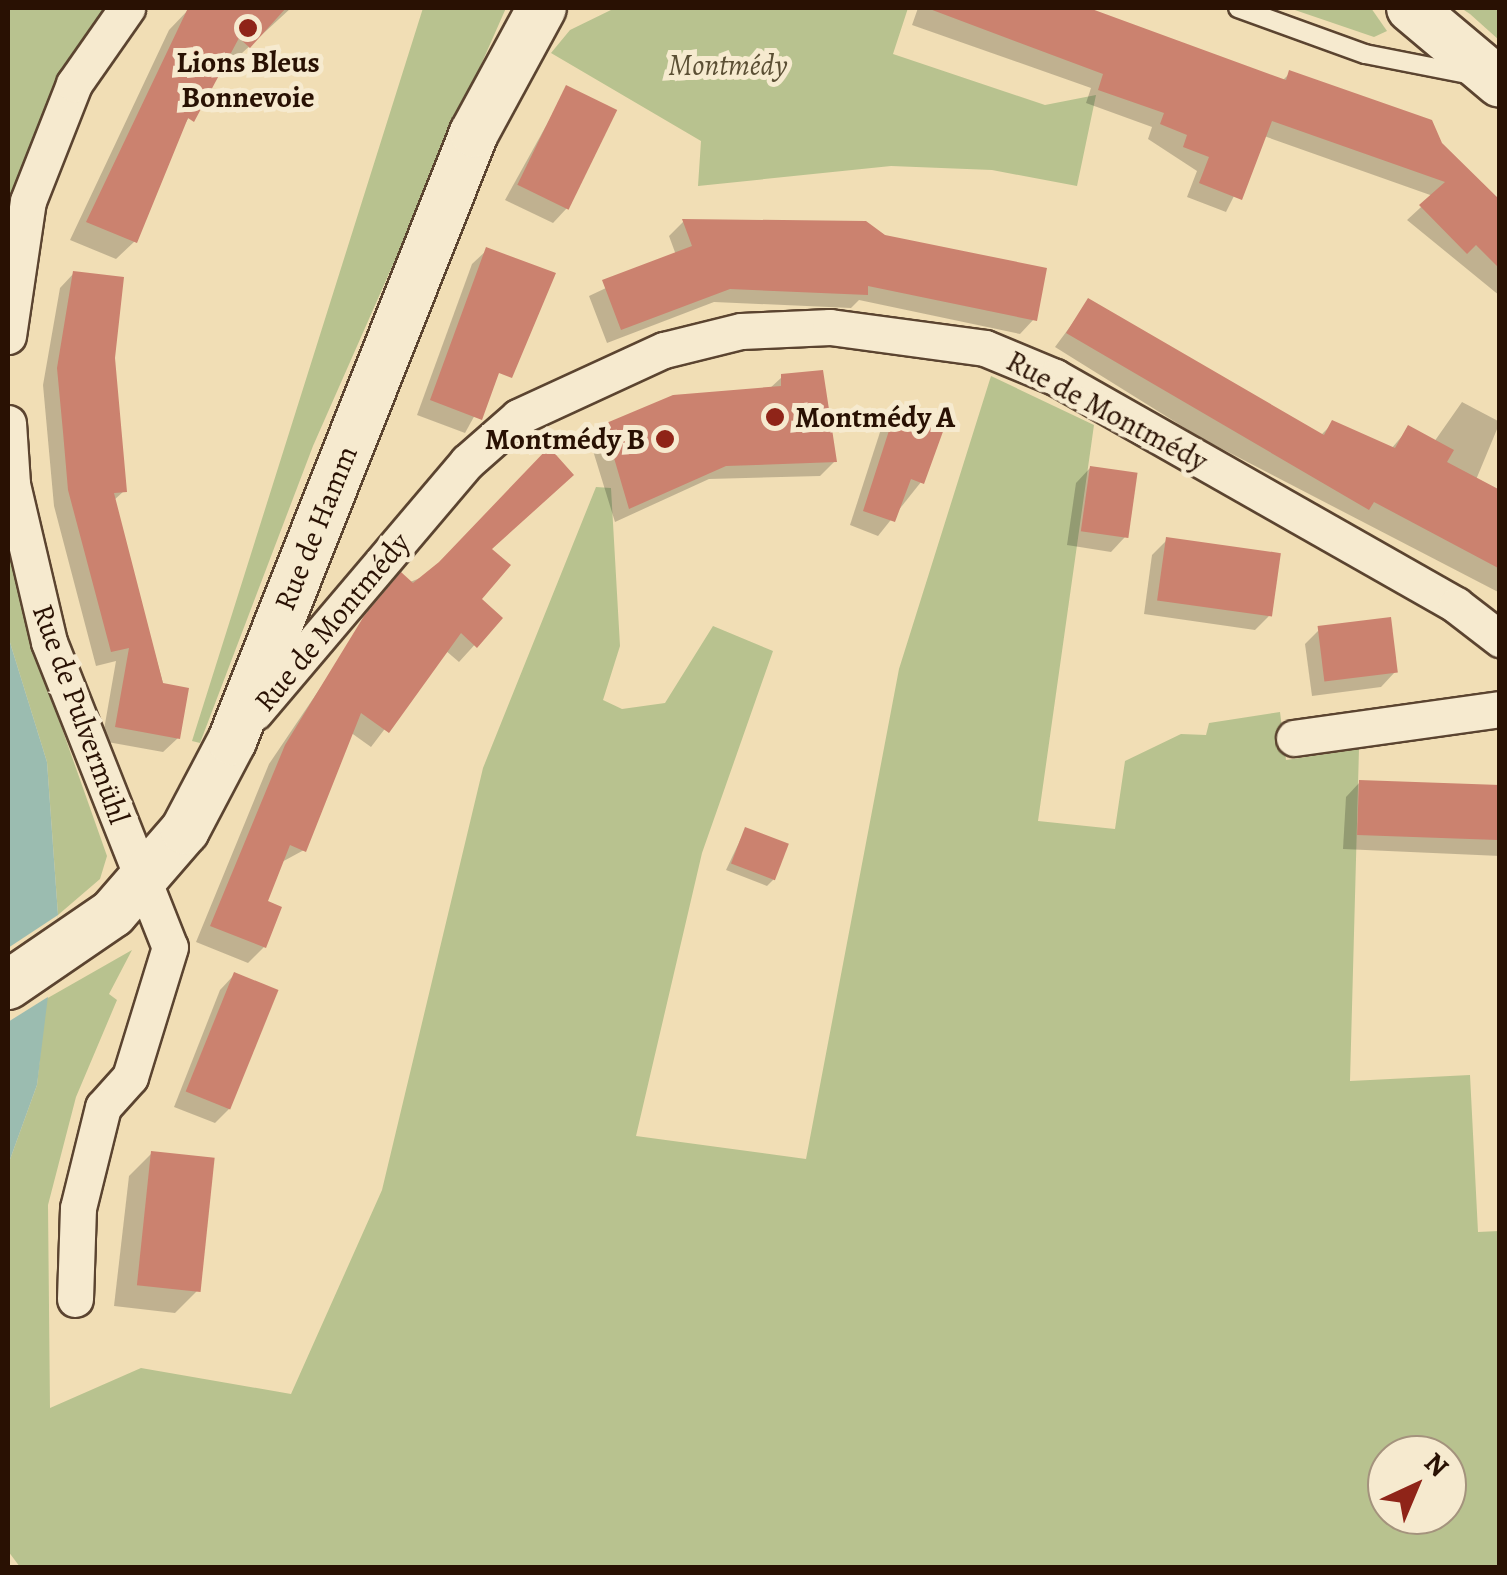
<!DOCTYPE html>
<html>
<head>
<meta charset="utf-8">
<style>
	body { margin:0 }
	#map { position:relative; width:1507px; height:1575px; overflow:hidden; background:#f1deb5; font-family:Alegreya,serif }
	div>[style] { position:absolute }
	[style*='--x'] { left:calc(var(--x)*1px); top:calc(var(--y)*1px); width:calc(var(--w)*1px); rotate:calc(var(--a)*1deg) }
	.green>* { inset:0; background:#b8c28f }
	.water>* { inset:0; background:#9bbcb0 }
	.pier>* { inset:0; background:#f1deb5 }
	.shadow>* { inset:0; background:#0003 }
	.building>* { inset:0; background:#cb826f; transform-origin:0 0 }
	.roads { filter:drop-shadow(2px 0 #5b4430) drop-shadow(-2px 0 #5b4430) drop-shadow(0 2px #5b4430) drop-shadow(0 -2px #5b4430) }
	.service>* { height:18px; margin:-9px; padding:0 9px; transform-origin:9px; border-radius:9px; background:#f6eacf }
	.minor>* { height:35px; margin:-17.5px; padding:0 17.5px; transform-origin:17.5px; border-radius:17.5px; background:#f6eacf }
	.secondary>* { height:48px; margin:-24px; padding:0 24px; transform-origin:24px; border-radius:24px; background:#f6eacf }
	.dots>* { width:28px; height:28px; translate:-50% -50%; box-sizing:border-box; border:5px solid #f6eacf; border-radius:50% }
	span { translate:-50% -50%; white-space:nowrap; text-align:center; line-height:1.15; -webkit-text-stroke:10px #f6eacf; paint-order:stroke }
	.poi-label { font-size:30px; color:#291103; font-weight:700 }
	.left { translate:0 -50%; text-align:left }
	.right { translate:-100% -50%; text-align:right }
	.park-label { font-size:30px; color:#5b4f34; font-style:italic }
	.street-label { font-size:30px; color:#291103 }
	.frame { position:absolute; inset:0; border:10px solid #291103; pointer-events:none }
	.north { position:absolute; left:1367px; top:1435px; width:100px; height:100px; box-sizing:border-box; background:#f6eacf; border:2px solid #a4937d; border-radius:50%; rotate:44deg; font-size:28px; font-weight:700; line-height:40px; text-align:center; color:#291103 }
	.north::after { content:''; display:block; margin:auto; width:35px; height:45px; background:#8f2418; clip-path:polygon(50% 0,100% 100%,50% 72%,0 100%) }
</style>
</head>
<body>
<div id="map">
	<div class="green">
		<i style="clip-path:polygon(8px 8px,108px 8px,8px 243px)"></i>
		<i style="clip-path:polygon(423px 8px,506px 8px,313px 446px,200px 743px,192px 741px)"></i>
		<i style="clip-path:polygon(615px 8px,908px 8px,893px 54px,1045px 105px,1096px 95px,1077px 186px,992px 170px,891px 166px,698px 186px,701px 141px,551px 53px,570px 30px)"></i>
		<i style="clip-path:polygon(1289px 8px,1371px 8px,1387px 31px,1374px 37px)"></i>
		<i style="clip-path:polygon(1461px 8px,1499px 8px,1499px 40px,1470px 14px)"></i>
		<i style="clip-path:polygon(evenodd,991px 376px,1094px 425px,1038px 821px,1115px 829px,1125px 761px,1181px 734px,1206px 735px,1209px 723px,1280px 712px,1286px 760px,1359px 749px,1350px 1081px,1470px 1075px,1478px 1232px,1499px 1231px,1499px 1567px,20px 1567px,8px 1551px,8px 1165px,37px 1085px,46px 999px,132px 950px,109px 994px,117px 1000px,76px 1097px,48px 1205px,50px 1408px,141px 1368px,291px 1394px,382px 1190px,483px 768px,596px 487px,611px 488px,620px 646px,603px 700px,622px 709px,665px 703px,713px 626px,773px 651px,702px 853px,636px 1136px,806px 1159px,899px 669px,991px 376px,1387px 1455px,1447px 1455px,1447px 1515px,1387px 1515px,1387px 1455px)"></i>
		<i style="clip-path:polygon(8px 533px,35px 652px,107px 856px,100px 879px,58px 915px,47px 762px,8px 636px)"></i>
	</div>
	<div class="water">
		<i style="clip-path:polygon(8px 636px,47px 762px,58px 915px,37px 1085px,8px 1165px)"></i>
	</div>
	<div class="pier">
		<i style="clip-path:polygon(58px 915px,51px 995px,8px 1022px,8px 948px)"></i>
	</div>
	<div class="shadow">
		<i style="clip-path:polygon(190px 8px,291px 8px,230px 64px,225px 59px,178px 135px,135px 241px,116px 259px,70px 240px,169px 30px)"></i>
		<i style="clip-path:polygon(918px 8px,1080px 8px,1282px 81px,1290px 73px,1440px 144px,1500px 204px,1500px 296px,1407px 220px,1433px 196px,1264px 136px,1226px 212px,1187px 197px,1197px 171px,1148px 139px,1152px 127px,1086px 103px,1091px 88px,912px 25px)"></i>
		<i style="clip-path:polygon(567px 88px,567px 208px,553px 223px,505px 200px)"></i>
		<i style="clip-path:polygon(683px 222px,865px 224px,1034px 319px,1020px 334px,859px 300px,851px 308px,714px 302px,607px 343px,589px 296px,676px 255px,669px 236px)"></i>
		<i style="clip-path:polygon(487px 250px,552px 275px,465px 433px,417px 415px,472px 264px)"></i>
		<i style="clip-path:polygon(74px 273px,113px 358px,124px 491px,113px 501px,178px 738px,163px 752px,102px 741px,116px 661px,96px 666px,54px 506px,43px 385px,60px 288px)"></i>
		<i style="clip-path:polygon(1089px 301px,1320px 436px,1333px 423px,1391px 449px,1409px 428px,1434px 442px,1462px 402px,1500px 422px,1468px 499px,1500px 516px,1500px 593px,1201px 438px,1055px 347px)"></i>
		<i style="clip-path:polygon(782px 377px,835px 461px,820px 476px,709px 479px,615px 522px,590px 441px,605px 426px,769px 389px)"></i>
		<i style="clip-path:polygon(896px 414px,921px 482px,878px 536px,850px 525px,881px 429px)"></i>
		<i style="clip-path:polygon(1090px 468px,1125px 537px,1111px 552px,1067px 545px,1076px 483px)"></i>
		<i style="clip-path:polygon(1167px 540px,1270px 615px,1255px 630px,1144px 614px,1152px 555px)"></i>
		<i style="clip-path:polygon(490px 550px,478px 600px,499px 618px,459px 662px,445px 650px,371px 747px,350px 732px,304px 850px,280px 863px,264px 903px,264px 947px,248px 963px,196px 942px,269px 764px,385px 592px)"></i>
		<i style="clip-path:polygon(1320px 629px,1395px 672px,1381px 687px,1312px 696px,1305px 644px)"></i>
		<i style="clip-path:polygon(1360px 782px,1500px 788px,1500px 856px,1343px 849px,1346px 797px)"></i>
		<i style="clip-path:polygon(745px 830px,774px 879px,767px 886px,726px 870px)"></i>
		<i style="clip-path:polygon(234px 975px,230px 1108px,215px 1123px,174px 1107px,220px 990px)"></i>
		<i style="clip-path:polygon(152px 1153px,197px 1291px,175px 1313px,114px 1306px,129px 1176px)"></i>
	</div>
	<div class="building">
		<i style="clip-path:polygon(188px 8px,286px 8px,250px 48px,239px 38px,194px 122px,188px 118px,137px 243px,86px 222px)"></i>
		<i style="clip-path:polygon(927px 8px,1089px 8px,1286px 80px,1289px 70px,1432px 120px,1442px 143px,1500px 200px,1500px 269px,1476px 245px,1467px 254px,1419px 205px,1445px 182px,1272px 121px,1242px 200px,1199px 183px,1209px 157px,1183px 147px,1187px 135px,1160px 124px,1164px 113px,1098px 90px,1103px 74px)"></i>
		<i style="left:566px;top:85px;width:57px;height:111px;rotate:26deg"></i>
		<i style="clip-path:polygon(682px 219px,866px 221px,885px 235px,1047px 268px,1037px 321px,868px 286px,868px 295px,730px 289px,621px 330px,602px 280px,692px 246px)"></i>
		<i style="clip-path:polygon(486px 247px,556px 273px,512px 378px,499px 373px,482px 420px,430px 400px)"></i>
		<i style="clip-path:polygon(73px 271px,124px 277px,115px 358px,127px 492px,114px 493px,163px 683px,189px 688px,180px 739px,115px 727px,129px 648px,111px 652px,68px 490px,63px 432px,57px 368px)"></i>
		<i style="clip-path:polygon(1088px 298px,1324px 435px,1332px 420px,1395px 448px,1408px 425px,1454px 450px,1447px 462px,1500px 490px,1500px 569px,1374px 502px,1369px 510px,1066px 333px)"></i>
		<i style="clip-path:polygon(823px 370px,837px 462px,726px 466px,629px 509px,604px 424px,673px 395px,781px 386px,781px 374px)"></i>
		<i style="clip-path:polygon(895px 412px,945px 426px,924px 484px,911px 479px,895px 522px,863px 511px)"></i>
		<i style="clip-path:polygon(549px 447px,574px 475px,492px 549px,511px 565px,482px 599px,503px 618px,477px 648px,461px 633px,389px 733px,361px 713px,306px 852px,290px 845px,268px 901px,282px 907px,266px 948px,210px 926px,285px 745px,364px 616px,401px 572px,413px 583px,439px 562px)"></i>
		<i style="left:1090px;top:466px;width:48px;height:66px;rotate:8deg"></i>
		<i style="left:1166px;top:537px;width:116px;height:64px;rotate:8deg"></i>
		<i style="left:1391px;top:617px;width:56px;height:74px;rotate:83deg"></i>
		<i style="left:1359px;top:780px;width:141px;height:55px;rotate:2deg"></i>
		<i style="left:745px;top:827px;width:47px;height:39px;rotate:21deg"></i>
		<i style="left:234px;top:972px;width:48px;height:129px;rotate:22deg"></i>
		<i style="left:151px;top:1151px;width:64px;height:135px;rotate:6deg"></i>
	</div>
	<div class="roads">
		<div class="service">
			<i style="--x:1238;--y:8;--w:135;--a:19.9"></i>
			<i style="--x:1365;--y:54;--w:109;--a:11.1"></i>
		</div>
		<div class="minor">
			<i style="--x:8;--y:336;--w:136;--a:-81.6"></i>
			<i style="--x:28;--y:201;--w:126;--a:-68.5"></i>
			<i style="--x:74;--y:84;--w:93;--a:-55.1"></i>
			<i style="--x:8;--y:423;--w:61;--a:86.2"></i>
			<i style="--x:12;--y:484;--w:162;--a:76.8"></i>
			<i style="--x:49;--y:642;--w:328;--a:68.4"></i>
			<i style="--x:170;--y:947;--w:136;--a:107.1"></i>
			<i style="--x:130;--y:1077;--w:40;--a:132"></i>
			<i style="--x:103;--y:1107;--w:104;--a:103.9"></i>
			<i style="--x:78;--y:1208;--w:91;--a:91.9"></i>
			<i style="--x:255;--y:712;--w:328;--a:-49.7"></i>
			<i style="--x:467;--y:462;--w:68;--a:-41.4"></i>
			<i style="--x:518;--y:417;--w:161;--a:-24.7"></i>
			<i style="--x:664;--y:350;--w:79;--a:-13.9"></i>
			<i style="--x:741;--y:331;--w:89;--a:-2.6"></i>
			<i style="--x:830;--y:327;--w:156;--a:7.7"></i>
			<i style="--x:985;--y:348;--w:76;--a:22.5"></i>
			<i style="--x:1055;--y:377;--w:461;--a:29.6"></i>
			<i style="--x:1456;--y:605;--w:56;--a:37.7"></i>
			<i style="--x:1294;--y:738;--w:208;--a:-8"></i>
		</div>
		<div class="secondary">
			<i style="--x:1411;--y:8;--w:116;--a:40.1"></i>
			<i style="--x:8;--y:985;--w:127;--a:-34.4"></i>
			<i style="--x:113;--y:913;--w:110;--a:-49.1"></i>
			<i style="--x:185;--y:830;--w:101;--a:-62.2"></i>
			<i style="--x:232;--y:741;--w:654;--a:-68.3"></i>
			<i style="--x:474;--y:133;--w:142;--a:-61.5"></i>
		</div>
	</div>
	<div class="dots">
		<i style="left:248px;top:28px;background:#8f2418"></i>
		<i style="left:775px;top:417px;background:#8f2418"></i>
		<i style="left:665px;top:439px;background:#8f2418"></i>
	</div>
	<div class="poi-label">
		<span style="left:248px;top:79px">Lions Bleus<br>Bonnevoie</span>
		<span class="left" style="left:795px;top:417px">Montmédy A</span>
		<span class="right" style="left:645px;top:439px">Montmédy B</span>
	</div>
	<div class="park-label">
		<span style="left:728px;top:65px">Montmédy</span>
	</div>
	<div class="street-label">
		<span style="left:1107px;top:411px;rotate:28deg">Rue de Montmédy</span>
		<span style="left:316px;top:528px;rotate:-68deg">Rue de Hamm</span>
		<span style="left:332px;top:622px;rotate:-50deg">Rue de Montmédy</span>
		<span style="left:81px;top:714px;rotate:70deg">Rue de Pulvermühl</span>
	</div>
	<div class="frame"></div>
	<div class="north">N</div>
</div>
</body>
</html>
